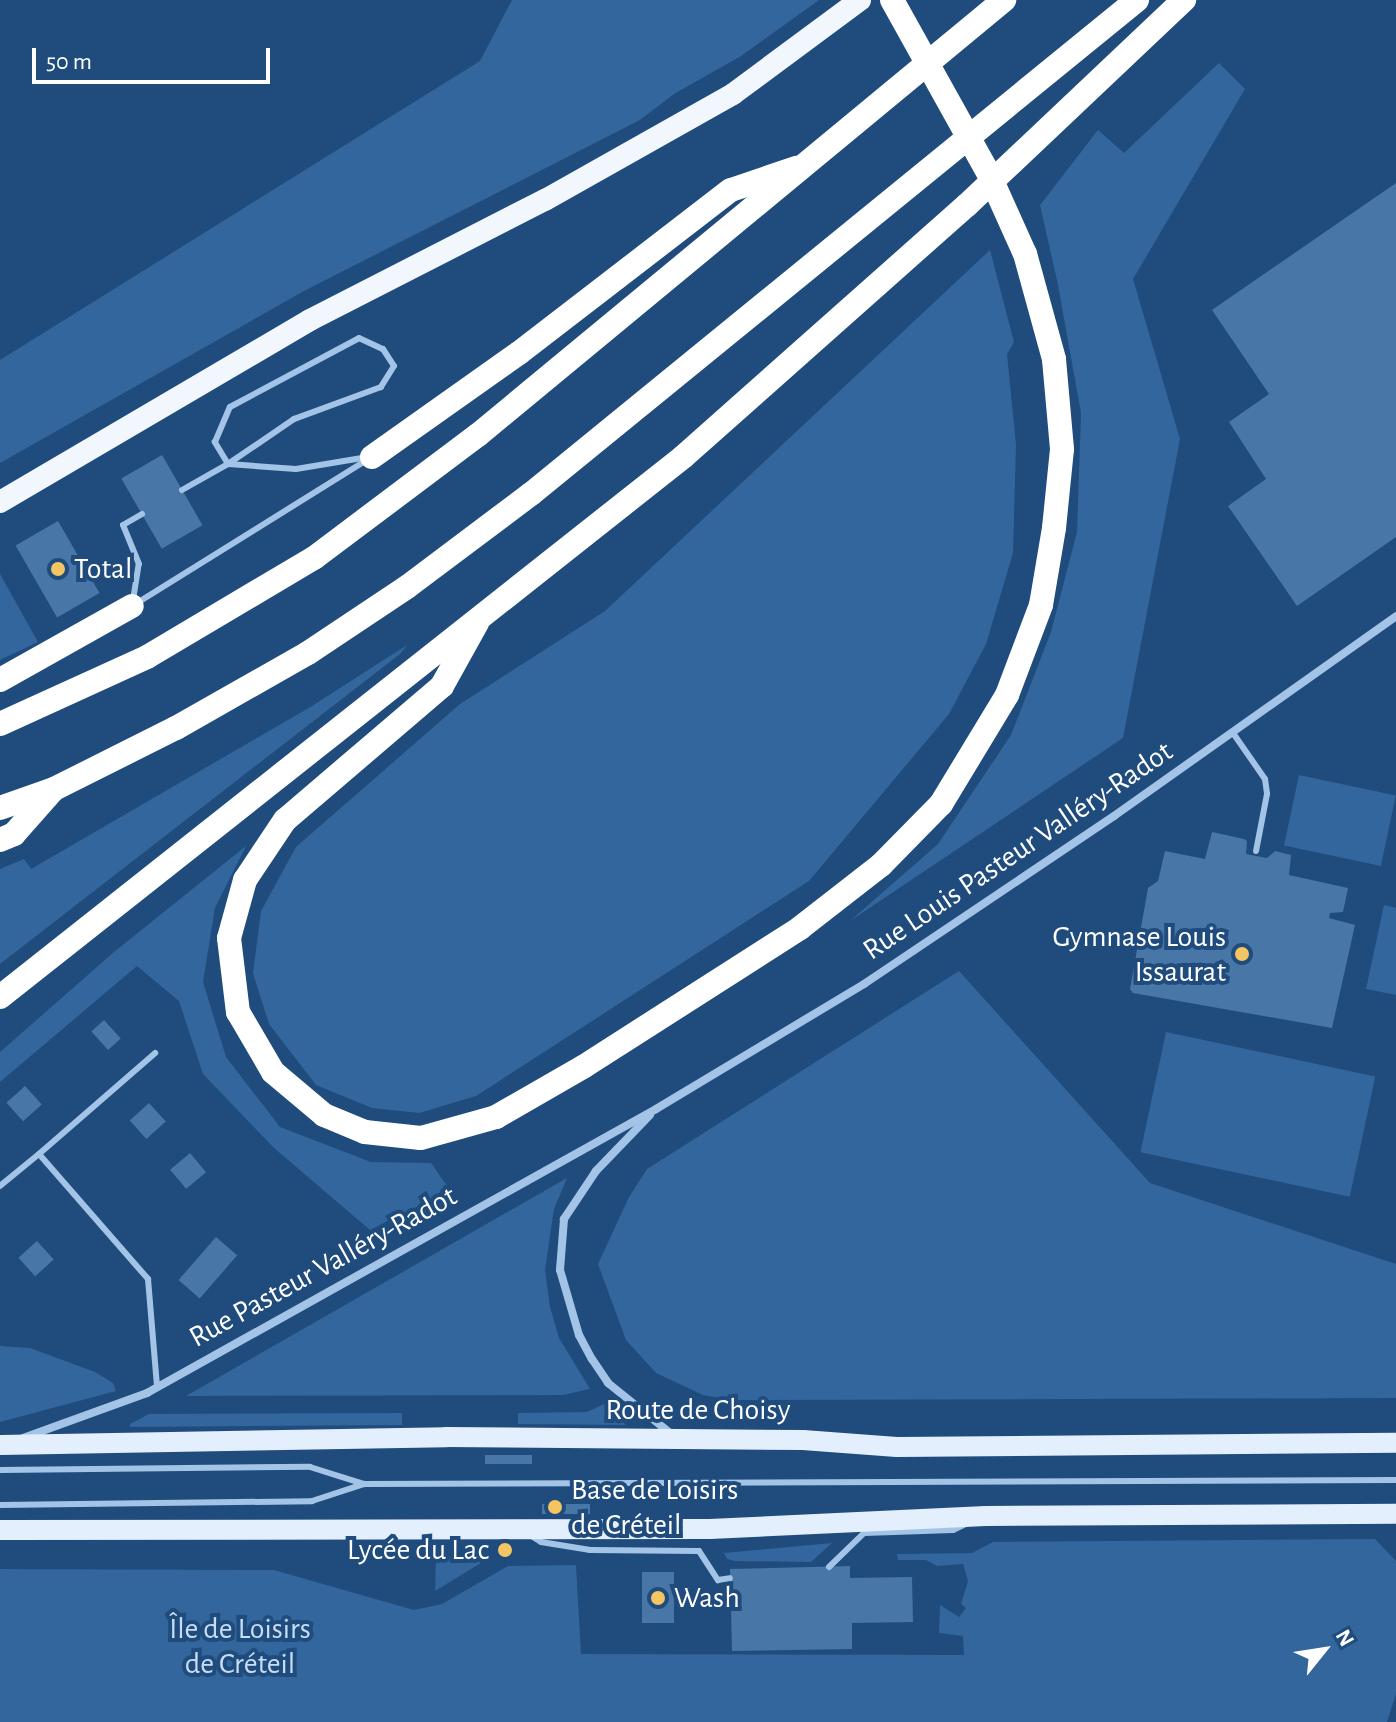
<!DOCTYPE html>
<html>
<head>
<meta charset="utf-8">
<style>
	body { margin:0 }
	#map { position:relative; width:1396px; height:1722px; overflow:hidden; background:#1f4c7d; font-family:"Alegreya Sans",sans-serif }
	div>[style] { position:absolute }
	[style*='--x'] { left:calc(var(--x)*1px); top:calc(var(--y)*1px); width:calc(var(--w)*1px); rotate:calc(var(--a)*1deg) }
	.green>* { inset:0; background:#32669c; transform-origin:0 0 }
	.building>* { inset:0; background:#4876a7; transform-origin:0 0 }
	.service>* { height:6px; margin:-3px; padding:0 3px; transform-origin:3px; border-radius:3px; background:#a3c4e7 }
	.minor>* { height:8px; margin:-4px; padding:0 4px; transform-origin:4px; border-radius:4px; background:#a3c4e7 }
	.primary>* { height:20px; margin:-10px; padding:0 10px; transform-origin:10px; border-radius:10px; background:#e4effd }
	.trunk>* { height:22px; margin:-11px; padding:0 11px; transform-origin:11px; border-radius:11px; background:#f2f7fe }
	.motorway>* { height:24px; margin:-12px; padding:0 12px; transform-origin:12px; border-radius:12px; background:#fff }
	.motorway-bridge>* { height:24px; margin:-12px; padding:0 12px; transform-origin:12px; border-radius:12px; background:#fff }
	.dots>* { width:22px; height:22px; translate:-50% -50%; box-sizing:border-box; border:4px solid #1f4c7d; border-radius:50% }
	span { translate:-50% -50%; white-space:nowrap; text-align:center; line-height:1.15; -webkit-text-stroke:8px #1f4c7d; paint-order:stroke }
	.poi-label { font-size:30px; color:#fff }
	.left { translate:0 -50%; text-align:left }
	.right { translate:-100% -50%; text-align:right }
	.street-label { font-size:30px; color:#fff }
	.park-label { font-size:30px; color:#c6ddf5 }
	.north { position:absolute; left:1284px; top:1610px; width:80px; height:80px; -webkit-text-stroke:6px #1f4c7d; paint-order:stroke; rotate:60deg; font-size:22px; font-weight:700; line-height:32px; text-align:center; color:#fff }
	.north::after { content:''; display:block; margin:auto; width:28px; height:36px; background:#fff; clip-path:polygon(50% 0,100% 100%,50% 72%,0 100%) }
	.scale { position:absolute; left:32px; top:48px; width:238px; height:36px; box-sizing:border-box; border:4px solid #fff; border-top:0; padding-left:10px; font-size:24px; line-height:28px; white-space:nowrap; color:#fff; -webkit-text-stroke:6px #1f4c7d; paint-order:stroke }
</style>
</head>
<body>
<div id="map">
	<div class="green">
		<i style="clip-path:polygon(512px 0,819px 0,741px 56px,674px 94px,640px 120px,304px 291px,0 463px,0 360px,480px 61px)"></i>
		<i style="clip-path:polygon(1219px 63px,1245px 89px,1133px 279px,1180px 439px,1123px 738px,850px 921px,938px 844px,1011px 735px,1051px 632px,1077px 532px,1081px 413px,1058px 285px,1040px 205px,1098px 130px,1124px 153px)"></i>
		<i style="clip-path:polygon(990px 250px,1014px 342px,1007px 354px,1016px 445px,1013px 553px,986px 644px,949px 714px,809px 881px,476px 1096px,419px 1113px,372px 1108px,316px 1085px,269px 1024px,253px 973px,261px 911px,296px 847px,460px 704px,605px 611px)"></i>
		<i style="clip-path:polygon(0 574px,38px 642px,0 660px)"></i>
		<i style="clip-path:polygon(407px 645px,400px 654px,0 964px,0 869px,24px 859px,31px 869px,312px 706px)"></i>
		<i style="left:1299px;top:775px;width:99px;height:72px;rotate:12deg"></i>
		<i style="clip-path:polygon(246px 846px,215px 908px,203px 982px,226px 1057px,280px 1127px,371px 1162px,431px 1163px,450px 1190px,370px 1230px,274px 1148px,203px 1074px,179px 1001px,137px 966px,0 1082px,0 1052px,114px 952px)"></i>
		<i style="clip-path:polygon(1384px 905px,1396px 908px,1396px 995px,1366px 989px)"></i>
		<i style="clip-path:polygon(959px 971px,1150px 1183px,1396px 1264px,1396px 1398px,731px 1400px,703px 1395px,656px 1373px,626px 1340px,598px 1264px,629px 1197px,647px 1169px)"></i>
		<i style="left:1166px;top:1032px;width:214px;height:123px;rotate:12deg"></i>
		<i style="clip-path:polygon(567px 1178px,554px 1209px,545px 1270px,550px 1307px,559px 1338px,590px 1389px,563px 1395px,186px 1396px)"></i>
		<i style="clip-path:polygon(0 1346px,30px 1348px,95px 1372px,113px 1383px,116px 1391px,0 1422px)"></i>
		<i style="clip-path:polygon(604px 1404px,626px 1425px,518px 1424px,518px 1413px,587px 1412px)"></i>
		<i style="clip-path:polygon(402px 1413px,402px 1425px,130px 1427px,130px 1424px,149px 1414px)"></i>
		<i style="clip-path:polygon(1375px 1539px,1396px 1561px,1396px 1694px,1387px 1722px,0 1722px,0 1569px,274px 1570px,414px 1610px,442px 1604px,508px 1566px,576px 1565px,581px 1654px,964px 1655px,963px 1636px,939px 1633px,940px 1605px,959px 1617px,966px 1608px,961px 1604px,968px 1581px,963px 1564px,937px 1566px,926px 1560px,898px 1560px,897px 1554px,972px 1553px,993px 1542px)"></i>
		<i style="clip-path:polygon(832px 1543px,811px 1562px,735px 1561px,727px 1559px,724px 1553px)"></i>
		<i style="clip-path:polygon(436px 1558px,476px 1559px,481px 1563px,435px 1591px)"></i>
	</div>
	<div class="building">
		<i style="clip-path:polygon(1396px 183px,1396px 537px,1297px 606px,1228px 506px,1266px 479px,1229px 422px,1269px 394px,1212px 310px)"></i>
		<i style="left:162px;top:455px;width:81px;height:47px;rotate:60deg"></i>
		<i style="left:58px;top:521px;width:83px;height:49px;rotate:60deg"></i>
		<i style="clip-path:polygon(1212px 832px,1244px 839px,1247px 841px,1246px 854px,1267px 858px,1275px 851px,1291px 855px,1289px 875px,1348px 888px,1343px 912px,1330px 913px,1329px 918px,1355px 925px,1332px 1028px,1133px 993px,1130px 989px,1148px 888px,1158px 881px,1165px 851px,1205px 859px)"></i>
		<i style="left:104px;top:1020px;width:25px;height:17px;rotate:48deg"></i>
		<i style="left:25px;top:1086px;width:25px;height:25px;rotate:48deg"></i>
		<i style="left:149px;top:1103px;width:25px;height:26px;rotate:48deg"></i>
		<i style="left:190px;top:1153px;width:25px;height:26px;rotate:50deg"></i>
		<i style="left:216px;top:1237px;width:28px;height:57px;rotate:41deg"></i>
		<i style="left:37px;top:1241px;width:25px;height:25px;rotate:48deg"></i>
		<i style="left:485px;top:1455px;width:47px;height:9px"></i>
		<i style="left:542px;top:1504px;width:48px;height:10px"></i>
		<i style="clip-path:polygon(850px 1566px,850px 1578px,912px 1577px,913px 1622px,852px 1623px,852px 1649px,732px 1651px,730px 1569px)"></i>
		<i style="left:674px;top:1572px;width:51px;height:32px;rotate:90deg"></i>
	</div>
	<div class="service">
		<i style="--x:359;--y:338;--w:26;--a:25"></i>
		<i style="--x:383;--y:349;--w:20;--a:57"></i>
		<i style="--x:394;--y:366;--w:25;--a:122"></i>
		<i style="--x:381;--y:387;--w:93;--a:159.8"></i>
		<i style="--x:294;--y:419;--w:80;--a:145.7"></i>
		<i style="--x:228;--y:464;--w:26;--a:-121"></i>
		<i style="--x:215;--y:442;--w:38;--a:-67"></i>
		<i style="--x:230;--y:407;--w:146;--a:-28.1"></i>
		<i style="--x:182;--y:490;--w:53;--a:-29.5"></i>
		<i style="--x:228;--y:464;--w:68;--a:4.2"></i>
		<i style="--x:296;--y:469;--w:73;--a:-9.5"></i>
		<i style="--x:133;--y:600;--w:36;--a:-81"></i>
		<i style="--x:139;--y:564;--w:42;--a:-112.3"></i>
		<i style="--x:123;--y:525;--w:22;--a:-30"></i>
		<i style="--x:137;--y:603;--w:272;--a:-31.9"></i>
		<i style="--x:1233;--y:733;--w:56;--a:55.2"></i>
		<i style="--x:1265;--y:779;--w:15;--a:82"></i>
		<i style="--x:1267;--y:794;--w:58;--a:100.9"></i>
		<i style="--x:39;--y:1154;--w:154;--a:-41"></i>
		<i style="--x:0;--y:1186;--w:50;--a:-39.4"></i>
		<i style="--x:39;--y:1154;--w:166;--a:48.9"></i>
		<i style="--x:148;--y:1279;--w:108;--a:85.2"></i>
		<i style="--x:0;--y:1470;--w:310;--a:-0.6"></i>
		<i style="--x:310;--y:1467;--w:57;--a:17.5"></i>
		<i style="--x:364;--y:1484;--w:1032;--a:-0.22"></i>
		<i style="--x:0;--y:1505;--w:312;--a:-0.7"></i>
		<i style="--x:312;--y:1501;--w:55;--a:-18.1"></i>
		<i style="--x:533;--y:1537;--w:9;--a:32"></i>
		<i style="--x:541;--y:1542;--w:50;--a:9.3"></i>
		<i style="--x:590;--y:1550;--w:109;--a:0.5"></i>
		<i style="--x:699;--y:1551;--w:35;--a:57"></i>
		<i style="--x:718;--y:1580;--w:12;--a:-9"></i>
		<i style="--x:829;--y:1567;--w:49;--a:-44.2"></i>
		<i style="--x:864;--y:1533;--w:89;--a:-1.9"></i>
		<i style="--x:953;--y:1530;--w:14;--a:-25"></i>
	</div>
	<div class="minor">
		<i style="--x:650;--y:1115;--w:78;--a:134"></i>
		<i style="--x:596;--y:1171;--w:58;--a:123.7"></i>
		<i style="--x:564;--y:1219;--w:51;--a:94.5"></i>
		<i style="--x:560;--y:1270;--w:68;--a:73.7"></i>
		<i style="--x:579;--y:1335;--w:27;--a:62"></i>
		<i style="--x:592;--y:1359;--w:29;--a:56"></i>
		<i style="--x:608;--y:1383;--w:80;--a:38.9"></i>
		<i style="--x:23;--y:1438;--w:132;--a:-19.9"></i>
		<i style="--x:147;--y:1393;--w:583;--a:-29.16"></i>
		<i style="--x:656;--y:1109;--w:243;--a:-31"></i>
		<i style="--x:864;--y:984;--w:301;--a:-33.9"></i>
		<i style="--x:1114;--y:816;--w:346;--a:-35.3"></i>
	</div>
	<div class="primary">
		<i style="--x:0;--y:1445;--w:446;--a:-1"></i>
		<i style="--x:446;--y:1437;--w:357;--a:0.5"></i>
		<i style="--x:803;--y:1440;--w:94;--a:4.3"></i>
		<i style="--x:897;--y:1447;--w:499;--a:-0.5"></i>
		<i style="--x:0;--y:1530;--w:710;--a:-0.08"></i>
		<i style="--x:710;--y:1529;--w:276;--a:-2.7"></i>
		<i style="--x:986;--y:1516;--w:410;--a:-0.3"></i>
	</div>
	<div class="trunk">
		<i style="--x:0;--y:502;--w:359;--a:-30.4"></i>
		<i style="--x:310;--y:320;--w:264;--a:-27.1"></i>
		<i style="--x:545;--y:200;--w:216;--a:-29.4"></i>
		<i style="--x:733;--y:94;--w:158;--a:-36.5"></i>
	</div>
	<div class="motorway">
		<i style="--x:372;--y:457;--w:180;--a:-35.3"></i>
		<i style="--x:519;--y:353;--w:267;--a:-37.6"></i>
		<i style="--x:731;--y:190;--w:69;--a:-18.7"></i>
		<i style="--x:477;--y:623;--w:72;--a:119.1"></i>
		<i style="--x:442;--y:686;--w:206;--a:139.5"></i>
		<i style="--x:285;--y:820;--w:72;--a:123.7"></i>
		<i style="--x:245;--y:880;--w:60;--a:105.4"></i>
		<i style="--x:229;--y:938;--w:75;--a:83.1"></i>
		<i style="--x:238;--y:1012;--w:69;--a:59.7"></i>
		<i style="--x:273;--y:1072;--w:67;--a:40.1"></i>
		<i style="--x:324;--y:1115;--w:44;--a:22.5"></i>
		<i style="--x:365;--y:1132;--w:56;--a:6.1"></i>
		<i style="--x:421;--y:1138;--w:78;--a:-15.6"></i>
		<i style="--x:496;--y:1117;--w:100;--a:-29.9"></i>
		<i style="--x:583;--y:1067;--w:258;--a:-32.6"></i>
		<i style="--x:800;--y:928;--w:103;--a:-37.9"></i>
		<i style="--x:881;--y:865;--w:86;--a:-45.5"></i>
		<i style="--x:941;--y:804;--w:127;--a:-58.8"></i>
		<i style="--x:1007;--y:695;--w:96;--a:-69.3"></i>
		<i style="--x:1041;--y:605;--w:78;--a:-80.4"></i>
		<i style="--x:1054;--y:528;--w:79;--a:-84.2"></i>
		<i style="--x:1062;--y:449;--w:90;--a:-95.1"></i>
		<i style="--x:1054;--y:359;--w:109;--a:-105.4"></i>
		<i style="--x:0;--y:680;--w:151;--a:-29.3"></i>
		<i style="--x:0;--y:724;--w:162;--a:-24.5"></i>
		<i style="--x:147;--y:657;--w:194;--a:-30.7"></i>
		<i style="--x:314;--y:558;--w:205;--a:-36.9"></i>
		<i style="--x:478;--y:435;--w:683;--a:-39.59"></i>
		<i style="--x:0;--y:808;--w:57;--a:-19.4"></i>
		<i style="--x:54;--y:789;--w:136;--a:-26.6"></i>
		<i style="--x:176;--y:728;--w:152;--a:-29.6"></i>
		<i style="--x:308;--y:653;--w:119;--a:-33.7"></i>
		<i style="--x:407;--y:587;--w:155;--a:-36.9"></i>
		<i style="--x:531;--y:494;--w:782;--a:-39.19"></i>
		<i style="--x:0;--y:840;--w:15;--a:-23"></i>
		<i style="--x:14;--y:834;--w:57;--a:-48.5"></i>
		<i style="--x:0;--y:997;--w:871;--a:-38.33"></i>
		<i style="--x:683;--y:457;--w:380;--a:-41.6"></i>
		<i style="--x:967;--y:205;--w:299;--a:-43.4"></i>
	</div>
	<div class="motorway-bridge">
		<i style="--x:892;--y:0;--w:199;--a:60.9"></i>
		<i style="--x:989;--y:174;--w:88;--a:65.8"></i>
	</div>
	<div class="dots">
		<i style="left:58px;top:569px;background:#f5c563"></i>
		<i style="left:1242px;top:954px;background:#f5c563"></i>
		<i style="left:555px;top:1507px;background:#f5c563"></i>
		<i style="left:505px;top:1550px;background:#f5c563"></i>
		<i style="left:658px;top:1598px;background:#f5c563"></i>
	</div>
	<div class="poi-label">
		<span class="left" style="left:74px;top:569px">Total</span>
		<span class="right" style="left:1226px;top:954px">Gymnase Louis<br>Issaurat</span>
		<span class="left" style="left:571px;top:1507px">Base de Loisirs<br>de Créteil</span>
		<span class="right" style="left:489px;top:1550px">Lycée du Lac</span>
		<span class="left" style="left:674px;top:1598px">Wash</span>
	</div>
	<div class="street-label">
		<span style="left:1018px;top:851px;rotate:-34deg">Rue Louis Pasteur Valléry-Radot</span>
		<span style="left:323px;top:1267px;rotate:-29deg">Rue Pasteur Valléry-Radot</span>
		<span style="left:698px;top:1410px">Route de Choisy</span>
	</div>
	<div class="park-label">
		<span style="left:240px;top:1646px">Île de Loisirs<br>de Créteil</span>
	</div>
	<div class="north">N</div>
	<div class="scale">50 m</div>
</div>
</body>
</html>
